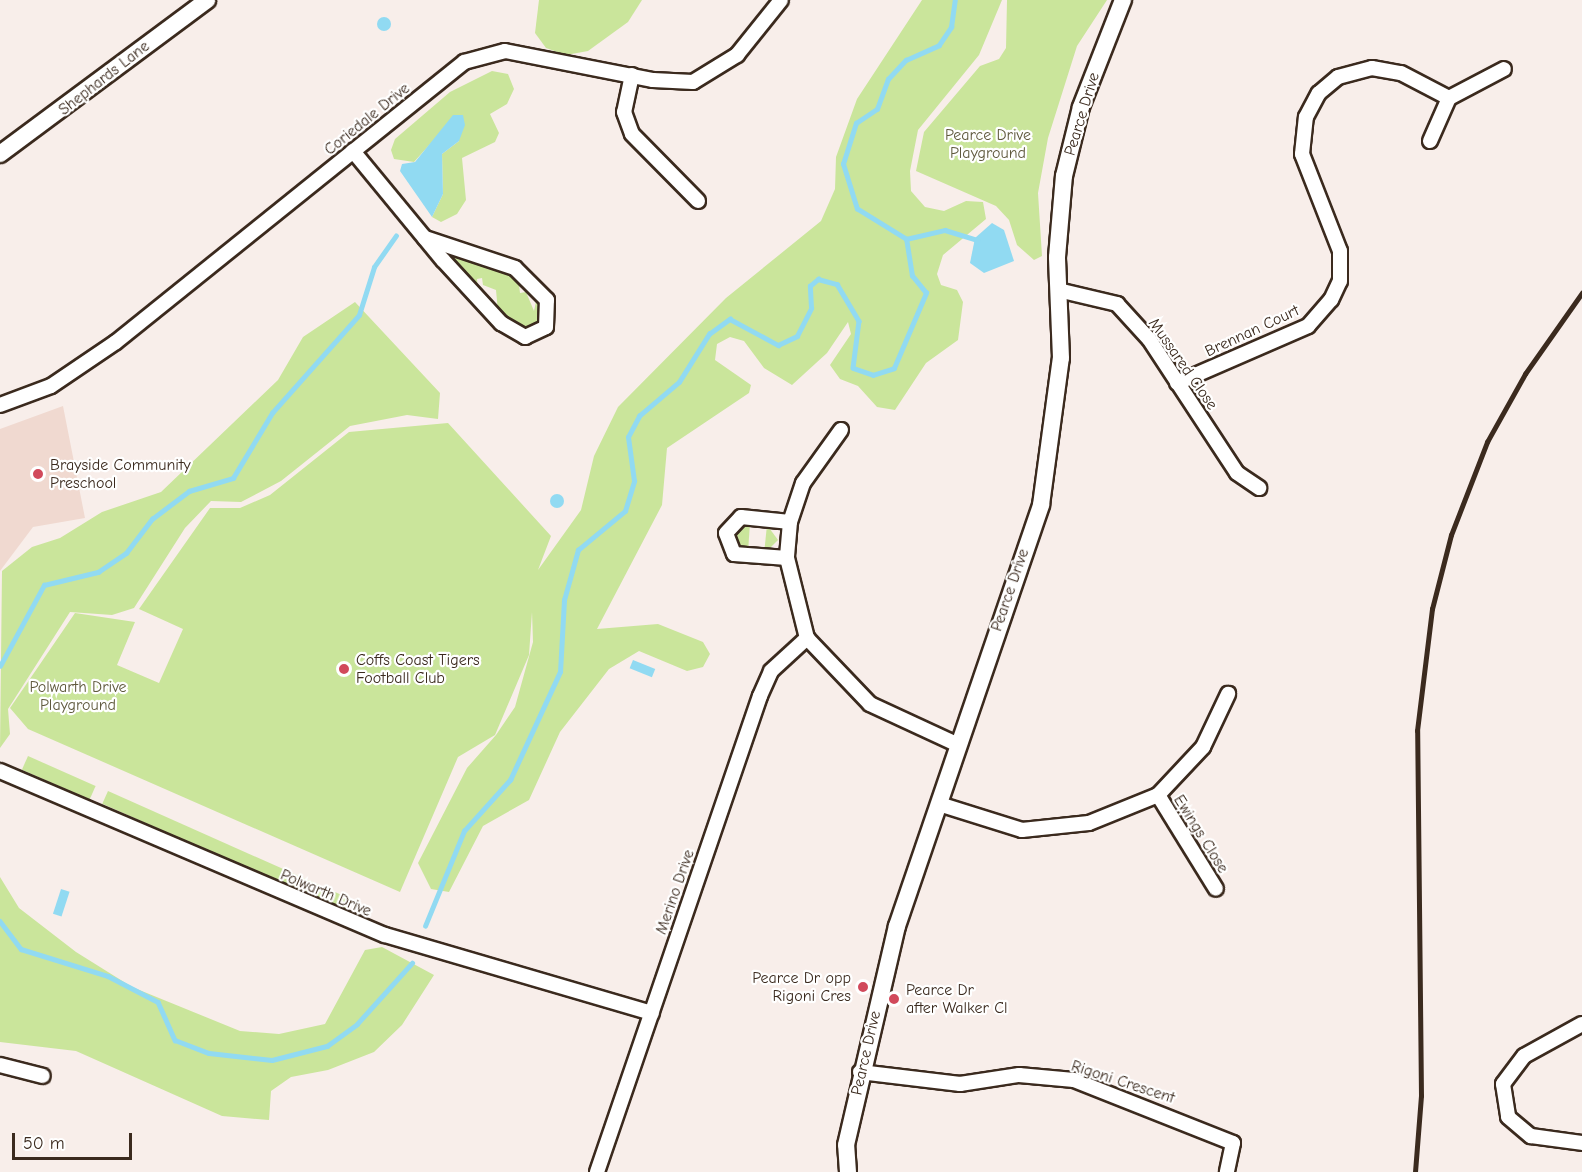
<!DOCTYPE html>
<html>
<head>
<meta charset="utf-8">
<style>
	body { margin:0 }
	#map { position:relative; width:1582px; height:1172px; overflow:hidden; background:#f8eeea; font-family:"Comic Neue",sans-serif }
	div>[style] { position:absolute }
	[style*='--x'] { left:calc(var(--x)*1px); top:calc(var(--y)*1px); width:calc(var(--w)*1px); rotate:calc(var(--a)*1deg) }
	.built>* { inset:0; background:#f0d9d0 }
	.green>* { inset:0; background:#cae59b; transform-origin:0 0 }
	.water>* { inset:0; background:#91daf2; transform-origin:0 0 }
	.round { border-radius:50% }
	.stream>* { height:4.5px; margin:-2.25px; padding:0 2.25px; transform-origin:2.25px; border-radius:2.25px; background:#91daf2 }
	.roads { filter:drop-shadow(2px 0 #3b2a1e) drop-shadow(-2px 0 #3b2a1e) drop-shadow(0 2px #3b2a1e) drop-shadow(0 -2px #3b2a1e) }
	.minor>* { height:14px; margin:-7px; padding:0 7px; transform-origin:7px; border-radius:7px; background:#fff }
	.tertiary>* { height:16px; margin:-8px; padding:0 8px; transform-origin:8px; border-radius:8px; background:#fff }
	.rail>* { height:4.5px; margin:-2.25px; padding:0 2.25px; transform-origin:2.25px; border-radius:2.25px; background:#3b2a1e }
	.dots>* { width:16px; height:16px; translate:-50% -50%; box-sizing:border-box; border:3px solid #fff; border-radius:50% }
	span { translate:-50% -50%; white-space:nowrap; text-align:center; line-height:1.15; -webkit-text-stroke:4.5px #fff; paint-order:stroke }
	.street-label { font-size:16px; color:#3b2a1e }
	.park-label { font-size:16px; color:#5f593d }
	.poi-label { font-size:16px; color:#3b2a1e }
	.left { translate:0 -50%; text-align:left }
	.right { translate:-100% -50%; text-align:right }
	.scale { position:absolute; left:12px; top:1133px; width:120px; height:27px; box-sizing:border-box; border:3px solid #3b2a1e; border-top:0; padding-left:8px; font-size:18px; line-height:21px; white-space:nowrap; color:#3b2a1e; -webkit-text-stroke:4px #fff; paint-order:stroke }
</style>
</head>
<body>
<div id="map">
	<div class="built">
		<i style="clip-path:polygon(63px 406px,85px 518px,33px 527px,0 571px,0 429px)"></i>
	</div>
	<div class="green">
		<i style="clip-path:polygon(539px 0,642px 0,628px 22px,588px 51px,566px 55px,546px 48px,535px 33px)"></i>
		<i style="clip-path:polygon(922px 0,1002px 0,979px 55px,918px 130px,910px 171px,911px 191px,925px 207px,944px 211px,966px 201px,983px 202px,986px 219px,943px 255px,937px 274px,941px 285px,957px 290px,963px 302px,958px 340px,926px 363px,895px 410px,877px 407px,858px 386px,840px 379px,830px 365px,851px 334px,848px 322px,827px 353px,792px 385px,764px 368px,744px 341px,730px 337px,717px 344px,715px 360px,751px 385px,749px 393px,667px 448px,662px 505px,597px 629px,658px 624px,703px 642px,710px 654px,703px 667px,687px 671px,639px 651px,609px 669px,560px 732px,529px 800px,483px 826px,449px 892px,431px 889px,418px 863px,467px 768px,496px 735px,515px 707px,533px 642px,532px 612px,529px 655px,495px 735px,458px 757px,400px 892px,28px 729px,10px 708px,75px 613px,135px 622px,117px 665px,159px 683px,183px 629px,139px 609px,210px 508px,240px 508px,270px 495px,349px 432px,448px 423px,551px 536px,538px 570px,581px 510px,594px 456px,618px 407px,726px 298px,821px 221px,835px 189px,836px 157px,857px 99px)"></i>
		<i style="clip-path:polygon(1007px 0,1107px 0,1077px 46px,1048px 138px,1038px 193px,1042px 256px,1034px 260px,1017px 245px,1009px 220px,996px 206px,916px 171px,924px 132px,980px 66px,999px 59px,1006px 48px)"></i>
		<i style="clip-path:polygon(492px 71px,508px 74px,514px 89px,507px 104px,490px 114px,499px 133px,495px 142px,462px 158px,466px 200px,457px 214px,441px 222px,432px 217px,443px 194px,442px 154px,459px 141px,431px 143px,414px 162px,394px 159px,391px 150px,395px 139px,450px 92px)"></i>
		<i style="clip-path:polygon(443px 247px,518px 276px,520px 293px,526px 292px,534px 311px,537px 297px,543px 308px,541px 323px,524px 331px,498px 312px,496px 290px,483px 285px,482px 278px,477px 279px,478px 291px)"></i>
		<i style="clip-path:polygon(355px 302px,440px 393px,438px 419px,407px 415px,350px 426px,281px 481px,241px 502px,211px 501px,185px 528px,134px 608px,112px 615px,70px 612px,8px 709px,10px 734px,0 748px,2px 571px,32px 547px,60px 538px,102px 512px,161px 492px,278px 380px,303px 337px)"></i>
		<i style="clip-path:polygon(742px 523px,750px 523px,748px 552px,740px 550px,733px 536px)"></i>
		<i style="clip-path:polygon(767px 525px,778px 540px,764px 554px)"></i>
		<i style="left:28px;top:756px;width:74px;height:15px;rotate:24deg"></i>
		<i style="left:108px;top:791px;width:265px;height:14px;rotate:24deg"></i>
		<i style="clip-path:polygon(0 877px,19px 908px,76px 952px,132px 987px,240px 1031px,279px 1034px,325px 1024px,365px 950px,382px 947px,434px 975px,402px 1025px,374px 1052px,328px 1070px,291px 1077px,271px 1091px,269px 1120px,222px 1116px,76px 1051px,0 1042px)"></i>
	</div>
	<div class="water">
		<i class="round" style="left:377px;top:17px;width:14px;height:14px"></i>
		<i style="clip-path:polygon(453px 115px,463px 115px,465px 125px,459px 141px,442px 154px,443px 194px,432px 217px,400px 171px,402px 164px,415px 162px)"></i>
		<i style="clip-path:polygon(992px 223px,1004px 230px,1014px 261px,984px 273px,970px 263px,975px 238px)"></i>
		<i class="round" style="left:550px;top:494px;width:14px;height:14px"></i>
		<i style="left:633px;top:660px;width:24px;height:9px;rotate:22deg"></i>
		<i style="left:61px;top:889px;width:9px;height:26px;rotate:18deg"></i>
	</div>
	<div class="stream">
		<i style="--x:906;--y:239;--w:40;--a:-13"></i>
		<i style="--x:945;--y:230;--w:34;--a:17"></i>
		<i style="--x:0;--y:666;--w:92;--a:-61.5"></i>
		<i style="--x:44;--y:585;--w:56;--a:-13.5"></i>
		<i style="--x:98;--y:572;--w:34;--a:-34"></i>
		<i style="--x:126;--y:553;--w:43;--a:-52.6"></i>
		<i style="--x:152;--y:519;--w:46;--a:-37.1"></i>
		<i style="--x:189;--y:491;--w:46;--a:-16.5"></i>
		<i style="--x:233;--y:478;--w:76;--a:-59"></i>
		<i style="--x:272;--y:413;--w:131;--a:-48.4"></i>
		<i style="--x:359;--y:315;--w:50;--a:-72.6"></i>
		<i style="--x:374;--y:267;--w:38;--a:-55"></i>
		<i style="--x:0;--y:921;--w:35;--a:53"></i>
		<i style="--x:21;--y:949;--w:91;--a:17.2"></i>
		<i style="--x:108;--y:976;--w:56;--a:27.5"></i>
		<i style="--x:158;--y:1002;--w:42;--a:65.9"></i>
		<i style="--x:175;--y:1040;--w:36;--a:21"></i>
		<i style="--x:209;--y:1053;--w:63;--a:6.3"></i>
		<i style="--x:272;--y:1060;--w:57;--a:-14.3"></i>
		<i style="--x:327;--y:1046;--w:37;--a:-36"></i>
		<i style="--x:357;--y:1024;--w:82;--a:-48"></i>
		<i style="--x:425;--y:926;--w:103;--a:-67.7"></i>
		<i style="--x:464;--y:831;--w:69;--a:-48"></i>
		<i style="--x:510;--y:780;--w:119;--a:-65.2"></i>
		<i style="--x:560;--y:672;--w:72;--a:-86.8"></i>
		<i style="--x:564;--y:600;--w:52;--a:-74.4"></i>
		<i style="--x:578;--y:550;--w:61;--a:-39.7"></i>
		<i style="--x:625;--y:511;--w:31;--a:-73"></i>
		<i style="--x:634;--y:481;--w:44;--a:-97.8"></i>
		<i style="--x:628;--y:437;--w:24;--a:-62"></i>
		<i style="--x:639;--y:416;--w:52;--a:-40.4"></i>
		<i style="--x:679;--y:382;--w:57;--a:-58"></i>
		<i style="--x:709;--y:334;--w:26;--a:-36"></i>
		<i style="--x:730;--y:319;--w:55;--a:28.4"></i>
		<i style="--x:778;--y:345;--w:21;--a:-25"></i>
		<i style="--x:797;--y:336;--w:31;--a:-63"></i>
		<i style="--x:811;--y:308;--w:22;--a:-93"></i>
		<i style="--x:810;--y:286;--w:11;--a:-41"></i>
		<i style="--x:818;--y:279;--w:20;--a:15"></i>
		<i style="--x:837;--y:284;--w:43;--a:59.3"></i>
		<i style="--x:859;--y:321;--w:47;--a:97.3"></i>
		<i style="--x:853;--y:368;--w:21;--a:19"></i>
		<i style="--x:873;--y:375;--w:22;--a:-18"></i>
		<i style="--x:894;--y:368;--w:82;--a:-66.9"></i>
		<i style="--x:926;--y:293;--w:22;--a:-129"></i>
		<i style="--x:912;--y:276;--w:37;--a:-99"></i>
		<i style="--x:906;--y:239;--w:57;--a:-148.5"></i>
		<i style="--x:857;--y:209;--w:47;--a:-107.3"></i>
		<i style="--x:843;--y:164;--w:43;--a:-72.4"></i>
		<i style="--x:856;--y:123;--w:25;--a:-34"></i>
		<i style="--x:877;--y:109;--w:32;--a:-70"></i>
		<i style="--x:888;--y:79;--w:26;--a:-47"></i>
		<i style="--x:906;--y:60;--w:36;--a:-24"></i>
		<i style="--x:939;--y:45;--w:22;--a:-56"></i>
		<i style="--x:951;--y:27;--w:27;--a:-82"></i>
	</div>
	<div class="roads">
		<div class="minor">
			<i style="--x:632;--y:75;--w:38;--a:102"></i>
			<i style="--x:624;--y:112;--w:23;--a:70"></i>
			<i style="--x:632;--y:134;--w:94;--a:45.4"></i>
			<i style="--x:1430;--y:141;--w:47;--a:-66.2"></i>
			<i style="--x:1449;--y:98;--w:62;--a:-27.8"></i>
			<i style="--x:353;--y:151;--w:141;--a:50.5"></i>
			<i style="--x:443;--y:260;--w:86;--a:47.4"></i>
			<i style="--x:501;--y:323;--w:28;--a:30"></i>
			<i style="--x:525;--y:337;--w:23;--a:-25"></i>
			<i style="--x:546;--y:327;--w:27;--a:-88"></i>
			<i style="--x:547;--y:300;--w:45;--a:-135"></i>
			<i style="--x:515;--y:268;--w:95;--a:-161.6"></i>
			<i style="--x:1058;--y:290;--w:61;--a:13.3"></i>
			<i style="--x:1117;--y:304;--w:47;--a:47.6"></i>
			<i style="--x:1149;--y:339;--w:160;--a:56.7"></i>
			<i style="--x:1237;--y:473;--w:27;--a:34"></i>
			<i style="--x:1177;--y:383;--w:143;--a:-23.5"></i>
			<i style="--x:1308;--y:326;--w:35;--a:-49"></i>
			<i style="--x:1331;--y:300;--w:21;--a:-65"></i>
			<i style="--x:1340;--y:281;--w:30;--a:-90"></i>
			<i style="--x:1340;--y:251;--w:104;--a:-111.4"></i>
			<i style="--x:1302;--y:154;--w:37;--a:-84"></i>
			<i style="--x:1306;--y:117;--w:27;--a:-62"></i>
			<i style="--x:1319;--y:93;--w:25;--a:-40"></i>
			<i style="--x:1338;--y:77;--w:35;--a:-15"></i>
			<i style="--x:1372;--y:68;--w:29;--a:10"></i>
			<i style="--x:1401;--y:73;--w:54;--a:27.5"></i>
			<i style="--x:0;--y:405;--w:54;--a:-20.4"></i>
			<i style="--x:51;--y:386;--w:78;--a:-34.1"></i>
			<i style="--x:116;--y:342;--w:447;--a:-38.8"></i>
			<i style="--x:464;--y:62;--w:42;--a:-15"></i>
			<i style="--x:505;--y:51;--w:151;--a:11.1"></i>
			<i style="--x:653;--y:80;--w:40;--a:2.9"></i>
			<i style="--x:693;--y:82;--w:52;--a:-31.5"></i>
			<i style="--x:737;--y:55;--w:70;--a:-51.3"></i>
			<i style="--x:841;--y:430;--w:65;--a:125.6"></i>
			<i style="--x:803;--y:483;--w:41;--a:108.4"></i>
			<i style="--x:790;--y:522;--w:36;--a:95"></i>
			<i style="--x:787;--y:558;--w:82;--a:76"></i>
			<i style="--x:807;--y:638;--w:91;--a:46.3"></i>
			<i style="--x:870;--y:704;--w:95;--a:24.9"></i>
			<i style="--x:787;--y:558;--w:53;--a:-175.7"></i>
			<i style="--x:734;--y:554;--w:22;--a:-111"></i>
			<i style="--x:726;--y:533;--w:22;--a:-47"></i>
			<i style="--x:741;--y:517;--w:49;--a:5.8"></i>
			<i style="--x:0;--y:771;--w:418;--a:23.1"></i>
			<i style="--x:385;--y:935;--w:278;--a:16.3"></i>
			<i style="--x:1158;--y:795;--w:110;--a:58.3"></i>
			<i style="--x:939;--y:804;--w:87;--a:17.4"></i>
			<i style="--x:1022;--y:830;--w:67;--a:-6"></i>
			<i style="--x:1089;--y:823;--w:74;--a:-22.1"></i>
			<i style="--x:1158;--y:795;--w:66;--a:-46.8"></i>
			<i style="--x:1203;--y:747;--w:59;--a:-64.7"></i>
			<i style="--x:1582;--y:1024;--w:66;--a:151.1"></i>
			<i style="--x:1524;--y:1056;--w:35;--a:127"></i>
			<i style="--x:1503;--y:1084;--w:33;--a:81"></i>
			<i style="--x:1508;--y:1117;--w:30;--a:40"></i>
			<i style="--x:1531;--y:1136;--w:51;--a:7.8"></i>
			<i style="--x:0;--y:1065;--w:44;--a:14.3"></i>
			<i style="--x:860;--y:1072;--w:101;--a:6.8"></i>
			<i style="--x:960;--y:1084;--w:60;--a:-8.7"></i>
			<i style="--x:1019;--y:1075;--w:55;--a:5.2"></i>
			<i style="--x:1074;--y:1080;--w:171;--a:21.6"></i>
			<i style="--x:1233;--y:1143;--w:30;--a:102"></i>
			<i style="--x:597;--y:1172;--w:503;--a:-71.1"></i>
			<i style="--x:760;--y:696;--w:27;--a:-66"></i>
			<i style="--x:771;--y:671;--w:49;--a:-42.5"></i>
		</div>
		<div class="tertiary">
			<i style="--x:0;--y:154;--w:258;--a:-36.6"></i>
			<i style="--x:848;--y:1172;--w:27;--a:-94"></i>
			<i style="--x:846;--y:1145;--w:225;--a:-76.9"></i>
			<i style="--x:897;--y:926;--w:445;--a:-71.1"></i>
			<i style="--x:1041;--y:505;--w:148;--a:-82.3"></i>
			<i style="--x:1061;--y:358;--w:101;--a:-92.3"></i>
			<i style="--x:1057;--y:257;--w:81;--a:-85.1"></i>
			<i style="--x:1064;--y:176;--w:71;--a:-76.2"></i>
			<i style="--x:1081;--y:107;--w:115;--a:-68.6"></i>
		</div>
	</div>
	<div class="rail">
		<i style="--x:1415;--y:1172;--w:76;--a:-85.5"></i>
		<i style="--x:1421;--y:1096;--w:365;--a:-90.6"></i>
		<i style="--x:1417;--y:731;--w:123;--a:-83"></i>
		<i style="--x:1432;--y:609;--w:76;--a:-75.6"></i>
		<i style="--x:1451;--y:535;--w:100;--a:-68.8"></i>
		<i style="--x:1487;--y:442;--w:78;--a:-60.8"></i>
		<i style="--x:1525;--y:374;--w:99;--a:-54.9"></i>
	</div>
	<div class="dots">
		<i style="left:38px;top:474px;background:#d1495b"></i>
		<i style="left:344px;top:669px;background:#d1495b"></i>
		<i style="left:863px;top:987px;background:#d1495b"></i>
		<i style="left:894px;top:999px;background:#d1495b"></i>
	</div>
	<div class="street-label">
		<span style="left:104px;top:78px;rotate:-38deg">Shephards Lane</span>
		<span style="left:1082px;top:114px;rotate:-73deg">Pearce Drive</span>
		<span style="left:367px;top:119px;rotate:-39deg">Coriedale Drive</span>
		<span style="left:1252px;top:331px;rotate:-25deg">Brennan Court</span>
		<span style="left:1183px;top:364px;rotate:55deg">Mussared Close</span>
		<span style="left:1010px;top:590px;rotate:-71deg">Pearce Drive</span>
		<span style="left:1201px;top:834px;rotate:58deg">Ewings Close</span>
		<span style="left:675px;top:892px;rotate:-71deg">Merino Drive</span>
		<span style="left:326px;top:893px;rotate:23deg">Polwarth Drive</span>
		<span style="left:866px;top:1053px;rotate:-77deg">Pearce Drive</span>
		<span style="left:1123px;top:1082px;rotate:18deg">Rigoni Crescent</span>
	</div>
	<div class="park-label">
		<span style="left:988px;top:144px">Pearce Drive<br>Playground</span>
		<span style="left:78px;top:696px">Polwarth Drive<br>Playground</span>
	</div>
	<div class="poi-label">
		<span class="left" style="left:50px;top:474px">Brayside Community<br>Preschool</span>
		<span class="left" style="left:356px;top:669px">Coffs Coast Tigers<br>Football Club</span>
		<span class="right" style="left:851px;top:987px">Pearce Dr opp<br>Rigoni Cres</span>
		<span class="left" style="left:906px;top:999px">Pearce Dr<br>after Walker Cl</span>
	</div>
	<div class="scale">50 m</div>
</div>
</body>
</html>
